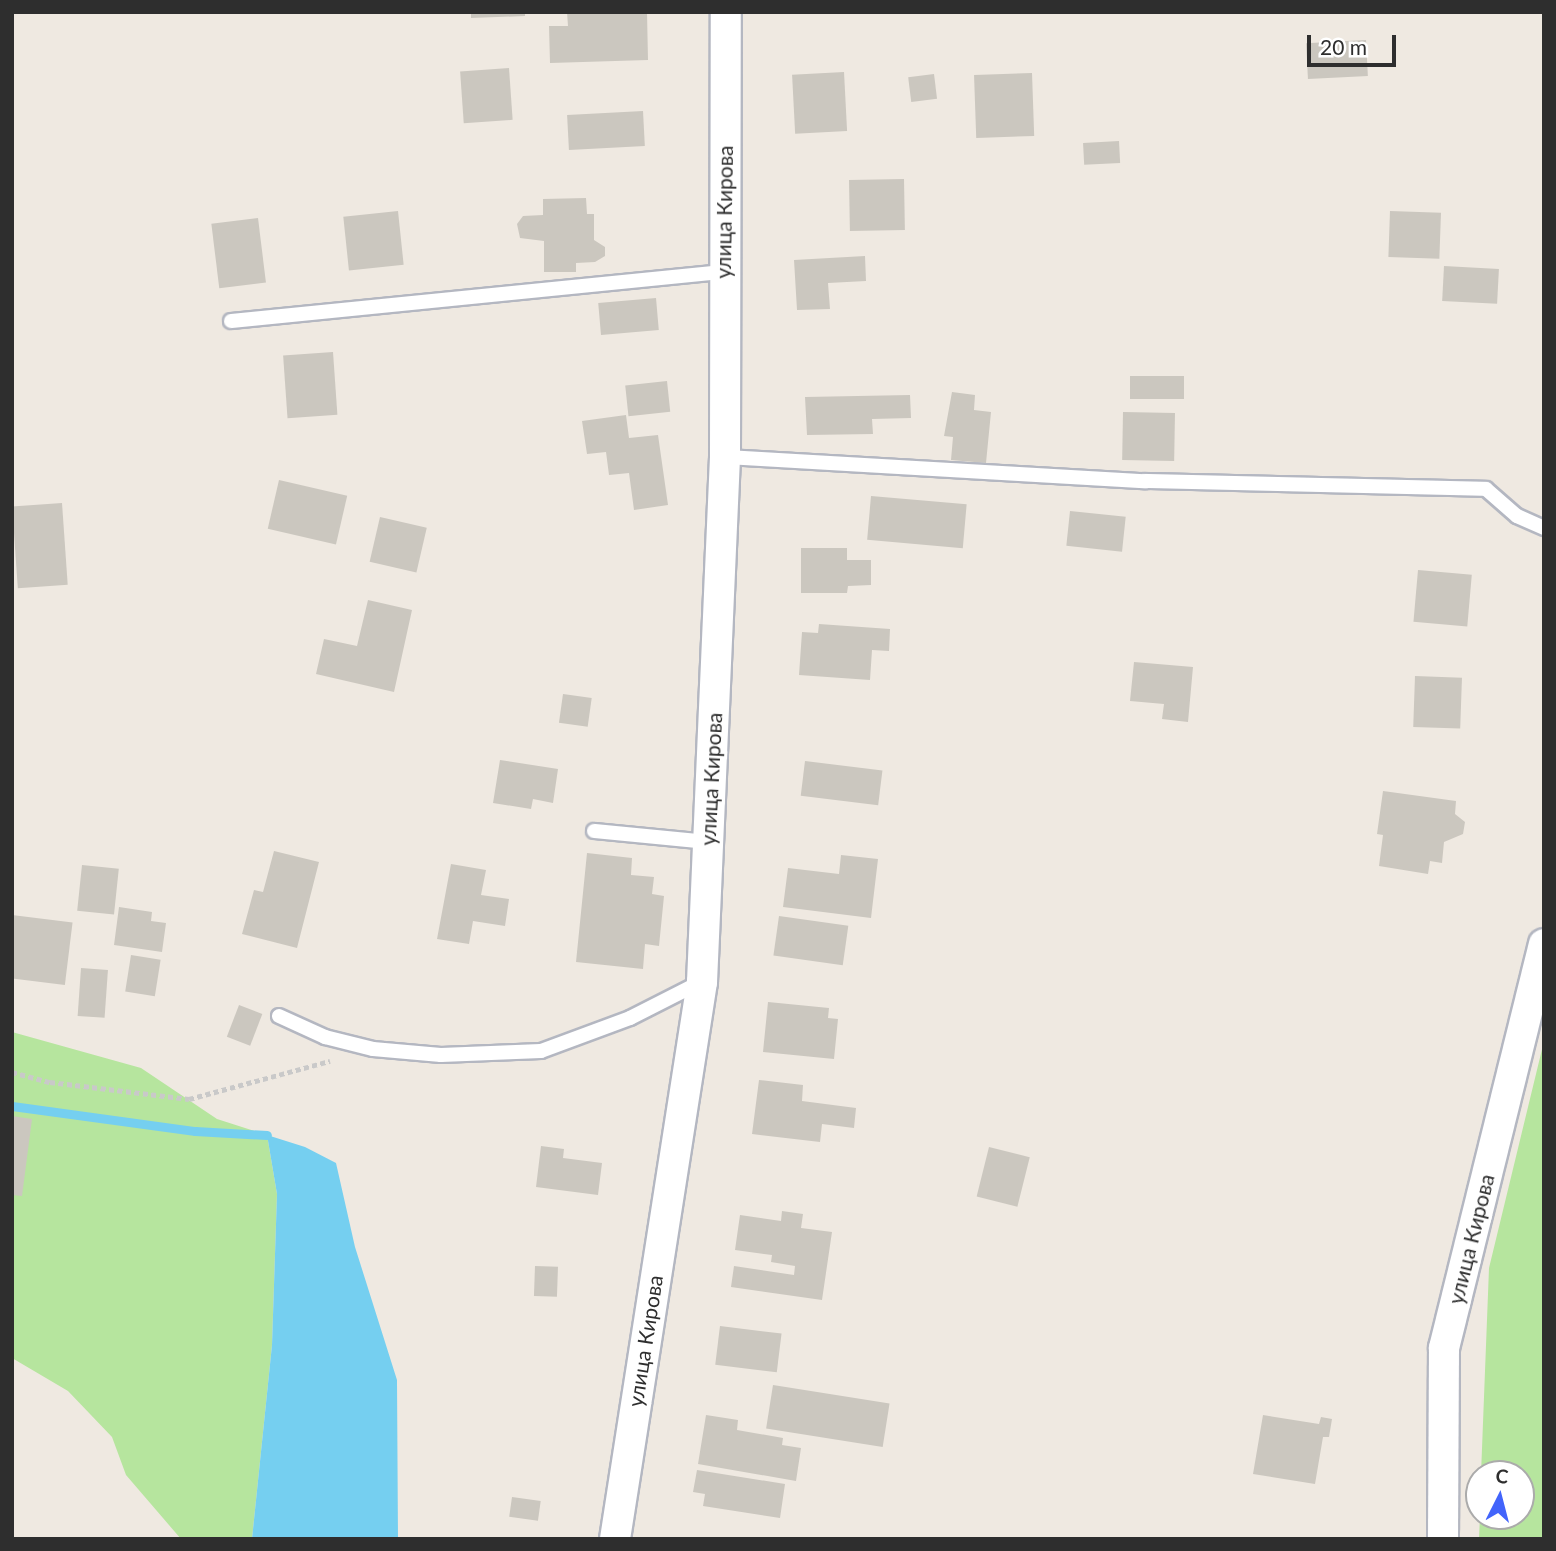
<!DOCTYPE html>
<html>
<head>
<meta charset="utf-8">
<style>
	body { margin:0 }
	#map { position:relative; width:1556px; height:1551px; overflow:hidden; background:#efe9e1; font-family:Lato,sans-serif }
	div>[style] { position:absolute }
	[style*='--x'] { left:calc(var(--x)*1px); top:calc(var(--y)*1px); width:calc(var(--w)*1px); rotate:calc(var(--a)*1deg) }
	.green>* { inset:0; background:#b6e59e }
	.water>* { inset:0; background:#75cff0 }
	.stream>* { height:9px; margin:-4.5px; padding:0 4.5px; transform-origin:4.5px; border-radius:4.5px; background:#75cff0 }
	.building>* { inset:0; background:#cbc7bf; transform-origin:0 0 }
	.path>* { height:4.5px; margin-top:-2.25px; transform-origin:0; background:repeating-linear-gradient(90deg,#c9c9c9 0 5px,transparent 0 8.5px) }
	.roads { filter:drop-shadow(2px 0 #b4b7c1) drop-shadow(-2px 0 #b4b7c1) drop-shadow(0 2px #b4b7c1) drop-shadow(0 -2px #b4b7c1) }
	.lane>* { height:14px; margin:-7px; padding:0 7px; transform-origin:7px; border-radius:7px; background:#fff }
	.street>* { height:30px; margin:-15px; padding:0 15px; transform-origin:15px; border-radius:15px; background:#fff }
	span { translate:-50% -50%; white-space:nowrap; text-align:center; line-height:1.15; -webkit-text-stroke:6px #fff; paint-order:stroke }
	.street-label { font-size:21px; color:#2e2e2e }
	.frame { position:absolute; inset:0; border:14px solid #2e2e2e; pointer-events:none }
	.north { position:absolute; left:1465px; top:1460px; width:70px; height:70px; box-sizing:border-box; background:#fff; border:2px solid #ababab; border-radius:50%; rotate:6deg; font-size:19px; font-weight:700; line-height:28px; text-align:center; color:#2e2e2e }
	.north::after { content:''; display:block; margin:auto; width:24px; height:32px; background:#4264fb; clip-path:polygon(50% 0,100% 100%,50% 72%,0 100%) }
	.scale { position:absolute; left:1307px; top:35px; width:89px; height:32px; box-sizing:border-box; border:4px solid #2e2e2e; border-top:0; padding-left:9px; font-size:21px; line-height:24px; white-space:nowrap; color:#2e2e2e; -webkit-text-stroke:5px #fff; paint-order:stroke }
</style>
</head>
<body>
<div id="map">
	<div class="green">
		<i style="clip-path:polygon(12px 1032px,141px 1068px,217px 1119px,267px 1135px,277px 1194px,272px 1345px,252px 1539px,181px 1539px,126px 1475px,112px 1437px,68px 1391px,12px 1358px)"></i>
		<i style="clip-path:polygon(1544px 1041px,1544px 1539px,1479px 1539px,1480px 1516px,1521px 1516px,1521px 1474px,1481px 1474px,1489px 1268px)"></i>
	</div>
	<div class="water">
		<i style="clip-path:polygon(267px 1135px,305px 1147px,336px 1163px,355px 1247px,397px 1380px,398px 1539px,252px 1539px,272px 1345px,277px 1194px)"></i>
	</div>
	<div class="stream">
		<i style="--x:12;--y:1106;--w:185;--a:7.8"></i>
		<i style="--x:195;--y:1131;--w:72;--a:3.2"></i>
	</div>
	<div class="building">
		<i style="clip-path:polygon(471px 12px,525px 12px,525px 16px,471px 18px)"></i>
		<i style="clip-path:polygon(567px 12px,647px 12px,648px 60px,550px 63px,549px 26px,568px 26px)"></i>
		<i style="left:1366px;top:40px;width:36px;height:60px;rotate:87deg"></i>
		<i style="left:509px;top:68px;width:52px;height:49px;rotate:86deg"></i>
		<i style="left:844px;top:72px;width:59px;height:52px;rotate:87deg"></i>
		<i style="left:1032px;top:73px;width:63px;height:58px;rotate:88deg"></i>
		<i style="left:934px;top:74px;width:25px;height:26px;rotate:83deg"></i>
		<i style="left:643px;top:111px;width:35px;height:76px;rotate:87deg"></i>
		<i style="left:1119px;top:141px;width:22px;height:36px;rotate:87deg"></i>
		<i style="left:904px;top:179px;width:51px;height:55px;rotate:89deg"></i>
		<i style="clip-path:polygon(586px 198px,587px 214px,594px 214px,594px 240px,605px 247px,605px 256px,595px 262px,576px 263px,576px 272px,544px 272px,544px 241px,520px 238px,517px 224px,523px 216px,543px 215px,543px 199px)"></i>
		<i style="left:398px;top:211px;width:54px;height:55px;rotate:84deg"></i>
		<i style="left:1390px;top:211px;width:51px;height:46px;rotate:2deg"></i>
		<i style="left:258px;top:218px;width:65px;height:47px;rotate:83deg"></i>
		<i style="clip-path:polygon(865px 256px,866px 281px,828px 283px,830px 309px,797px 310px,794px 260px)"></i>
		<i style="left:1444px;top:266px;width:55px;height:35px;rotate:3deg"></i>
		<i style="left:656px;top:298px;width:32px;height:58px;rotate:85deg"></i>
		<i style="left:333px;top:352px;width:63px;height:50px;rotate:86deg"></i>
		<i style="left:1130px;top:376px;width:54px;height:23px"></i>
		<i style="left:667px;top:381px;width:31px;height:42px;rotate:84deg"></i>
		<i style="clip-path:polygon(952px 392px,975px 395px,974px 410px,991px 412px,986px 463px,951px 460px,953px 437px,944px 436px)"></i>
		<i style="clip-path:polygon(910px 395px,911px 418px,872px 419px,873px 434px,807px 435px,805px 397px)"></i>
		<i style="left:1123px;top:412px;width:52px;height:48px;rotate:1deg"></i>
		<i style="clip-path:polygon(626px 415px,629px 438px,658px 435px,668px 505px,634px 510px,629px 473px,609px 475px,606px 452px,587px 454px,582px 421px)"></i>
		<i style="left:279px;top:480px;width:70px;height:50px;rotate:13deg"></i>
		<i style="left:871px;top:496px;width:96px;height:44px;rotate:5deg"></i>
		<i style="left:62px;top:503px;width:82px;height:50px;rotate:86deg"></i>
		<i style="left:1070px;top:511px;width:56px;height:35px;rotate:6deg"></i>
		<i style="left:380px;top:517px;width:48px;height:46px;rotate:13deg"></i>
		<i style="clip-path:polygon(801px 548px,847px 548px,847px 560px,871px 560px,871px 585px,848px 586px,847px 593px,801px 593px)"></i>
		<i style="left:1418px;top:570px;width:54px;height:52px;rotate:5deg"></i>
		<i style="clip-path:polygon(368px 600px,412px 610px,394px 692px,316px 674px,324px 639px,357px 646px)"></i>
		<i style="clip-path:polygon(819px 624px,890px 629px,889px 651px,872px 650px,870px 680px,799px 675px,802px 632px,818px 633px)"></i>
		<i style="clip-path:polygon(1134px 662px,1193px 667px,1188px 722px,1162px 719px,1164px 704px,1130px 701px)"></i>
		<i style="left:1415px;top:676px;width:47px;height:51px;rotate:2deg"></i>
		<i style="left:563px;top:694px;width:29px;height:29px;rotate:8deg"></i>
		<i style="clip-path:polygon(500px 760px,558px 769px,553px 803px,533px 799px,531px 809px,493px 803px)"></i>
		<i style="left:805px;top:761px;width:78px;height:35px;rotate:7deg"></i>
		<i style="clip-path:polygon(1383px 791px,1456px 801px,1455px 814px,1465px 822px,1463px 834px,1444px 842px,1442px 863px,1430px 861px,1428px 874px,1379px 866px,1383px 835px,1377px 834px)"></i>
		<i style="clip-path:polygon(274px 851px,319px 862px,297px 948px,242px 934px,254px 890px,263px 892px)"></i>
		<i style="clip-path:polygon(587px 853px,632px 858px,631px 875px,654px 877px,652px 894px,664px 896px,659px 946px,645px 944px,643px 969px,576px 962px)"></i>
		<i style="clip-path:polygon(841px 855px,878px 859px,871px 918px,783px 907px,788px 868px,839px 874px)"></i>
		<i style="clip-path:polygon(451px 864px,486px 870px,481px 895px,509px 899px,505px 926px,473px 921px,469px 944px,437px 939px)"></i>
		<i style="left:82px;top:865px;width:37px;height:46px;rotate:6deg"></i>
		<i style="clip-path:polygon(119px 907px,152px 912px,151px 921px,166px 923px,162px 952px,114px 945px)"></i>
		<i style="left:12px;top:915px;width:61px;height:63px;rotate:7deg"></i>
		<i style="left:779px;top:916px;width:70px;height:40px;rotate:8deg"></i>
		<i style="left:131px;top:955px;width:30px;height:37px;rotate:9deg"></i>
		<i style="left:81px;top:968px;width:27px;height:48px;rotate:4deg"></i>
		<i style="clip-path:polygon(768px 1002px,829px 1008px,828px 1018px,838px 1019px,834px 1059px,763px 1052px)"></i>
		<i style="left:239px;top:1005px;width:25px;height:34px;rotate:21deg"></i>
		<i style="clip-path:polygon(759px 1080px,803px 1085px,802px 1101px,856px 1108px,854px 1128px,822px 1124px,820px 1142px,752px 1134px)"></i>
		<i style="clip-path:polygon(12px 1116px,32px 1119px,22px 1196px,12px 1195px)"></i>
		<i style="clip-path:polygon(541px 1146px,564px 1149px,563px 1158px,602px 1163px,598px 1195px,536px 1187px)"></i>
		<i style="left:989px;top:1147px;width:42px;height:51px;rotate:14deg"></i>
		<i style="clip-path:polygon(782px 1211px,803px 1214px,801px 1228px,832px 1232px,822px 1300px,731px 1287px,734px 1266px,794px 1275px,795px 1266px,771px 1262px,772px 1255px,735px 1250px,740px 1215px,781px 1221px)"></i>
		<i style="left:535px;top:1266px;width:23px;height:30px;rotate:2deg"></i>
		<i style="left:720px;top:1326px;width:62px;height:39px;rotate:7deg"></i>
		<i style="left:773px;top:1385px;width:118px;height:44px;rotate:9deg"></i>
		<i style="clip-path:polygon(706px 1415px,738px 1420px,737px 1430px,783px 1438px,782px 1445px,801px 1448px,796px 1481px,698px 1464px)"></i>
		<i style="clip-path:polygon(1263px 1415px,1319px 1424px,1321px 1417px,1332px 1419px,1329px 1437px,1323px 1437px,1315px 1484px,1253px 1474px)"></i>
		<i style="clip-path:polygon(697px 1470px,785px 1484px,780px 1518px,703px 1506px,705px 1494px,693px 1492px)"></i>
		<i style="left:512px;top:1497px;width:29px;height:20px;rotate:8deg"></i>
	</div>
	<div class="path">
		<i style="--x:12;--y:1072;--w:39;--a:15"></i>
		<i style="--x:50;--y:1082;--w:140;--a:7"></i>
		<i style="--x:189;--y:1099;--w:146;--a:-15.1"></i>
	</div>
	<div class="roads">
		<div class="lane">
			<i style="--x:231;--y:321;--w:495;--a:-5.7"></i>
			<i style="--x:725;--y:457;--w:421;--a:3.3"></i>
			<i style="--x:1145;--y:481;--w:341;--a:1.3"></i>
			<i style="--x:1486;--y:489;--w:41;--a:41.1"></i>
			<i style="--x:1517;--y:516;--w:30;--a:24"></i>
			<i style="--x:594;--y:831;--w:115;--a:5.5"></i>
			<i style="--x:279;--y:1016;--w:51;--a:24.5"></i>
			<i style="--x:325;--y:1037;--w:49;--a:14"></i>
			<i style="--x:373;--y:1049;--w:68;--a:5"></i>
			<i style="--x:441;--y:1055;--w:100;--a:-2.3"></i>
			<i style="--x:541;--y:1051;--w:95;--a:-20.3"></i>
			<i style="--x:630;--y:1018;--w:80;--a:-26.9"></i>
		</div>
		<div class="street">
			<i style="--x:615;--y:1539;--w:564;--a:-81.12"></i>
			<i style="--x:702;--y:982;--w:526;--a:-87.49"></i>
			<i style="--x:725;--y:457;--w:445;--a:-89.9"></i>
			<i style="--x:1443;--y:1539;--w:191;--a:-89.7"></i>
			<i style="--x:1444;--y:1348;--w:416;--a:-76.1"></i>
		</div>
	</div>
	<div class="street-label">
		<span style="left:724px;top:212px;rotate:-89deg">улица Кирова</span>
		<span style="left:711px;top:779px;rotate:-87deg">улица Кирова</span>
		<span style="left:1471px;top:1239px;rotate:-76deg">улица Кирова</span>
		<span style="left:645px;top:1341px;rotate:-81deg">улица Кирова</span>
	</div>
	<div class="frame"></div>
	<div class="north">С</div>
	<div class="scale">20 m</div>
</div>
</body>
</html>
